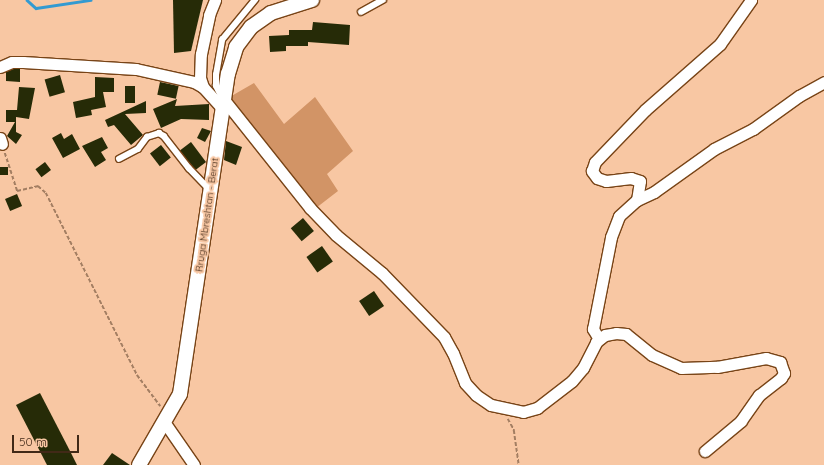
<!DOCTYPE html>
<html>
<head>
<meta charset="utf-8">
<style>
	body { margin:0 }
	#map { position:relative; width:824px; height:465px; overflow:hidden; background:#f8c7a3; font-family:Quicksand,sans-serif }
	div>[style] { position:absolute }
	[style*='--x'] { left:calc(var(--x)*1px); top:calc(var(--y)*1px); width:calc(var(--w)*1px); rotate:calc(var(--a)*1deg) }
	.green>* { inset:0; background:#d29466 }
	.stream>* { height:2.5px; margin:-1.25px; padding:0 1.25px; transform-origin:1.25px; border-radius:1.25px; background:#339ad1 }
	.building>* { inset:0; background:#262b07; transform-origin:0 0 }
	.path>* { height:1.5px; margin-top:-0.75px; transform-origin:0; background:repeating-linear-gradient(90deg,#a37e62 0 4px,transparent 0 6px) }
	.roads { filter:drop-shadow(1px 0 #784417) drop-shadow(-1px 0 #784417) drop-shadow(0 1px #784417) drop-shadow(0 -1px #784417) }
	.service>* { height:5.5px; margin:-2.75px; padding:0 2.75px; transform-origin:2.75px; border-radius:2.75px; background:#fff }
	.minor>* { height:11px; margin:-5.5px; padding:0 5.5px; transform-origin:5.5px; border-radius:5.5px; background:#fff }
	.tertiary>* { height:14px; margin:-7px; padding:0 7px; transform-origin:7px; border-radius:7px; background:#fff }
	span { translate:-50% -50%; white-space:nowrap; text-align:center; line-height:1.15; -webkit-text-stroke:4px #f8c7a3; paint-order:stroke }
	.street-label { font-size:10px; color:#412917 }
	.scale { position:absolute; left:12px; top:435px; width:67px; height:18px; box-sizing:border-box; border:2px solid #412917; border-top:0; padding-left:5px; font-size:12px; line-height:14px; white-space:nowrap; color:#412917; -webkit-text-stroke:3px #f8c7a3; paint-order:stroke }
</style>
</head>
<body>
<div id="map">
	<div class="green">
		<i style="clip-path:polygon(254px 83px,284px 124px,315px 97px,353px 151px,327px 174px,338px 191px,316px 208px,228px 98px)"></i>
	</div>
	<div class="stream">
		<i style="--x:27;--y:0;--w:12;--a:42"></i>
		<i style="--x:36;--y:8;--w:55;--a:-8.4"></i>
	</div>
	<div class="building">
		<i style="clip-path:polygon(173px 0,203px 0,191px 51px,174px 53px)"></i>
		<i style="clip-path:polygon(313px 22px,350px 25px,349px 45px,308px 42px,308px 46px,286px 46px,286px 51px,270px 52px,269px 36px,289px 35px,289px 30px,312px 30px)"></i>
		<i style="clip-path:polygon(13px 69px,20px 69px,20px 82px,6px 81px,6px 72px)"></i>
		<i style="left:60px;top:75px;width:18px;height:16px;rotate:74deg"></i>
		<i style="clip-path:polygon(95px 77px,114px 78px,114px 92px,103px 92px,106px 107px,91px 110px,92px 115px,76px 118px,73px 102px,95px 97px)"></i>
		<i style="left:160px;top:82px;width:19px;height:13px;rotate:12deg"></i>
		<i style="left:125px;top:86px;width:10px;height:17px"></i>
		<i style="clip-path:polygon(19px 87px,35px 88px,29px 119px,16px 117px,16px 132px,22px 135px,16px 144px,7px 136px,15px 122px,6px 122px,6px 110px,17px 110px)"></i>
		<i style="clip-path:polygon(177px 99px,175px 106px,209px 104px,209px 120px,181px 119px,161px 128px,153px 109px)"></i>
		<i style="clip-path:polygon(146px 101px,146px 113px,125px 114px,143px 135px,131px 145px,114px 125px,108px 127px,105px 120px)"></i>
		<i style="clip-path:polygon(202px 128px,211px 131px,205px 142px,197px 138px)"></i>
		<i style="clip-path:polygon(61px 133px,64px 139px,72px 134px,80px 149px,63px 158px,52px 138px)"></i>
		<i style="clip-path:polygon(102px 137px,108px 148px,101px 152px,106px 160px,95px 167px,82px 146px)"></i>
		<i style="clip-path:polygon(226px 141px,242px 147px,236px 165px,224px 160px)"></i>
		<i style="left:191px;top:142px;width:25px;height:14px;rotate:53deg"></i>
		<i style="left:161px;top:145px;width:16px;height:14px;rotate:52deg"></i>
		<i style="left:45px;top:162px;width:10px;height:12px;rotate:53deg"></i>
		<i style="left:0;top:167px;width:8px;height:8px"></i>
		<i style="left:17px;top:194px;width:13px;height:13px;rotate:67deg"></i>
		<i style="left:303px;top:218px;width:17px;height:16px;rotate:50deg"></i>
		<i style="left:322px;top:246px;width:19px;height:19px;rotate:55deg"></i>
		<i style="left:374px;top:291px;width:18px;height:18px;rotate:56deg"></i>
		<i style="clip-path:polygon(40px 393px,70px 451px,77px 465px,47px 465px,16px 405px)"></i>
		<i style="clip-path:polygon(112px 453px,130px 465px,103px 465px)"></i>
	</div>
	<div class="path">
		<i style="--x:5;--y:153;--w:40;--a:72"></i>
		<i style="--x:17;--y:191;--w:22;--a:-13"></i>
		<i style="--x:38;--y:186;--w:11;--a:41"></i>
		<i style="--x:46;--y:193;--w:203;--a:63.4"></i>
		<i style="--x:137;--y:375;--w:39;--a:53"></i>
		<i style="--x:508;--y:419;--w:13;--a:61"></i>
		<i style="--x:514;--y:430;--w:35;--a:82"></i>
	</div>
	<div class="roads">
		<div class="service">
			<i style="--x:361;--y:12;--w:25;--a:-29"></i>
			<i style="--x:221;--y:96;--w:11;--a:-117"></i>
			<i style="--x:216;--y:86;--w:11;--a:-90"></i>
			<i style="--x:216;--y:75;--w:36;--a:-80"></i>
			<i style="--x:222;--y:40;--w:52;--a:-50.5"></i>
			<i style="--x:119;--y:159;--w:21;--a:-28"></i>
			<i style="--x:138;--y:149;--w:15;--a:-53"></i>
			<i style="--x:147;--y:137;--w:13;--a:-18"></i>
			<i style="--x:159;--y:133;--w:6;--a:31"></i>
			<i style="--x:164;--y:136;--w:41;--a:52"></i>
			<i style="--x:189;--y:168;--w:30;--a:46"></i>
		</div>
		<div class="minor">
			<i style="--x:0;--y:67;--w:13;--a:-23"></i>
			<i style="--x:12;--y:62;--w:11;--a:0"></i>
			<i style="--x:23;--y:62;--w:113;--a:3.5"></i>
			<i style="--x:136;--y:69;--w:59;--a:12.6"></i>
			<i style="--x:194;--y:82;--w:10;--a:29"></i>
			<i style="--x:203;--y:87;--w:30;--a:48"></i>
			<i style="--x:203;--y:87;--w:9;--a:-108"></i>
			<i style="--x:200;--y:78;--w:24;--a:-88"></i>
			<i style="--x:201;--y:54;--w:40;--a:-78"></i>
			<i style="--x:209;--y:15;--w:16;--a:-68"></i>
			<i style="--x:225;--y:101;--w:137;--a:51.5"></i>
			<i style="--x:310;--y:208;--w:37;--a:46"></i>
			<i style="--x:336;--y:235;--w:60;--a:39.6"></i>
			<i style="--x:382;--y:273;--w:89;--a:45.9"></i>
			<i style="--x:444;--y:337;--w:18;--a:61"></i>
			<i style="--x:453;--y:353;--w:32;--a:68"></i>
			<i style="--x:465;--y:383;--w:16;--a:47"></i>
			<i style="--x:476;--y:395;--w:18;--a:34"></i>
			<i style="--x:491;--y:405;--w:33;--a:12"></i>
			<i style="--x:523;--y:412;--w:15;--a:-16"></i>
			<i style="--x:537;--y:408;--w:44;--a:-37.6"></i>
			<i style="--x:572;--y:381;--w:17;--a:-50"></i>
			<i style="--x:583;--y:368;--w:29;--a:-63"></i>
			<i style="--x:596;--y:342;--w:11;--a:-38"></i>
			<i style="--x:605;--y:335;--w:11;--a:-10"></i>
			<i style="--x:616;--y:333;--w:10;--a:6"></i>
			<i style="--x:626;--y:334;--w:33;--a:39"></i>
			<i style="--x:652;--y:355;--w:32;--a:24"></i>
			<i style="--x:681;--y:368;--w:36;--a:-2"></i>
			<i style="--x:717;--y:367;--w:50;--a:-10.4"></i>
			<i style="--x:766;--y:358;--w:15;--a:16"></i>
			<i style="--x:780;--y:362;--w:12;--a:70"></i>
			<i style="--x:784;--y:373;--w:6;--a:121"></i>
			<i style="--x:781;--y:378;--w:28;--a:142"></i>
			<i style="--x:759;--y:395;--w:32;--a:125"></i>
			<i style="--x:741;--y:421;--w:47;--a:140.2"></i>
			<i style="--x:0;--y:138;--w:6;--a:72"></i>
			<i style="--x:637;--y:200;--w:19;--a:-25"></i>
			<i style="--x:654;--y:192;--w:74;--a:-35.6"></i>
			<i style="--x:714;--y:149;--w:44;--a:-27.1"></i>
			<i style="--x:753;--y:129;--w:57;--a:-35.7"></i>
			<i style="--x:799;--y:96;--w:29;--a:-29"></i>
			<i style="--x:599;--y:339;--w:12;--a:-121"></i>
			<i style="--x:593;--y:329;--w:94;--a:-78.9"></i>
			<i style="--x:611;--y:237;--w:22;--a:-69"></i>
			<i style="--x:619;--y:216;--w:24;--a:-42"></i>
			<i style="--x:637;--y:200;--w:19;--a:-81"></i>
			<i style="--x:640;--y:181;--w:9;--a:-162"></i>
			<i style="--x:631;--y:178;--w:25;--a:173"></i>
			<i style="--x:606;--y:181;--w:9;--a:-162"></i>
			<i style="--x:597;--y:178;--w:9;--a:-126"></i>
			<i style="--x:592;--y:171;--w:9;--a:-72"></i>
			<i style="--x:595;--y:162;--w:72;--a:-46.1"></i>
			<i style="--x:645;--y:110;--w:100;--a:-41.3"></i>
			<i style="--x:720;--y:44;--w:54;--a:-54.8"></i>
			<i style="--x:165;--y:423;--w:51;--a:55.4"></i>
		</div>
		<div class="tertiary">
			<i style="--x:139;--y:465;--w:82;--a:-60"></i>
			<i style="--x:180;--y:394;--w:324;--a:-81.5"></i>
			<i style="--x:228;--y:74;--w:28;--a:-73"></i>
			<i style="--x:236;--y:47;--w:25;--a:-53"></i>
			<i style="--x:251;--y:27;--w:24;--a:-35"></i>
			<i style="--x:271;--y:13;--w:43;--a:-17.6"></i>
		</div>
	</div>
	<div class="street-label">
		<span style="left:207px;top:215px;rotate:-82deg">Rruga Mbreshtan - Berat</span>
	</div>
	<div class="scale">50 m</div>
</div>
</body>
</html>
